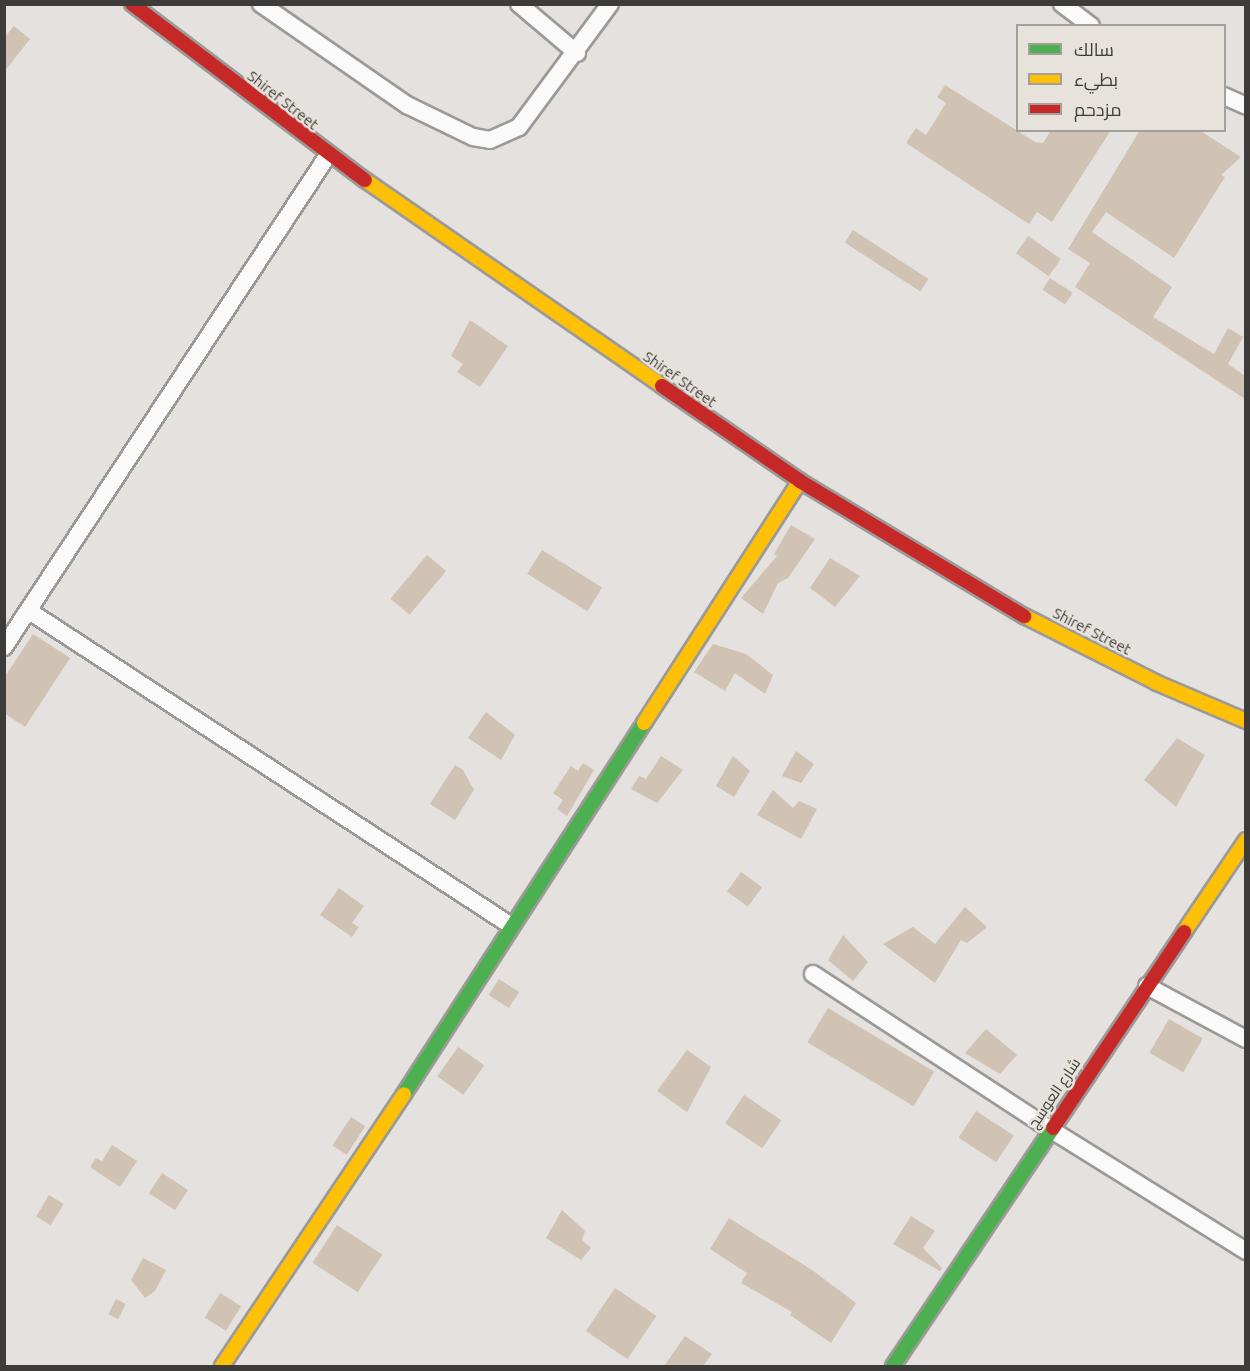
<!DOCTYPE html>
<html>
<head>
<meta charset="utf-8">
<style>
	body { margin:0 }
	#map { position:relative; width:1250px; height:1371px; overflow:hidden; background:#e4e1de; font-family:Ubuntu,Cairo,sans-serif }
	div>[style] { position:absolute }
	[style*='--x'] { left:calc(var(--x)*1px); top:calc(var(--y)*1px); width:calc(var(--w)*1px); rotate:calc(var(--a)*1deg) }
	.building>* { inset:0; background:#d0c3b3; transform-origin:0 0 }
	.roads { filter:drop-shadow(2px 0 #9c9a97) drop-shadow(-2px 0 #9c9a97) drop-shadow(0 2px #9c9a97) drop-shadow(0 -2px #9c9a97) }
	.street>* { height:16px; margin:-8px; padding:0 8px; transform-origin:8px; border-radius:8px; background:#fbfafa }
	.fast>* { height:14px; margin:-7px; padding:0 7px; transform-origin:7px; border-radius:7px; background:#4caf50 }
	.slow>* { height:14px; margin:-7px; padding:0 7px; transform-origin:7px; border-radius:7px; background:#ffc107 }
	.jam>* { height:14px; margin:-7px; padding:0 7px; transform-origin:7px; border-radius:7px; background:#c62828 }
	span { translate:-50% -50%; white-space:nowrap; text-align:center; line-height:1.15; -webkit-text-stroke:5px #e7e2db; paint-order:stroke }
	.street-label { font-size:15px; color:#3e3c3a }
	.frame { position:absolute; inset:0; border:6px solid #3e3c3a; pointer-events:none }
	.legend { position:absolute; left:1016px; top:24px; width:210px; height:108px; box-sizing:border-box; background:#e7e2db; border:2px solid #a3a09b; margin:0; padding:8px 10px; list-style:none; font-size:18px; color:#3e3c3a }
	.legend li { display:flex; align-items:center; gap:12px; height:30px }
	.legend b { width:30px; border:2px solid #a3a09b }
</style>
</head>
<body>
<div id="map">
	<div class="building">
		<i style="clip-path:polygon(14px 26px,30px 39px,4px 72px,4px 38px)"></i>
		<i style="clip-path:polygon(945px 85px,1035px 142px,1043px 143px,1051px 130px,1111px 130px,1052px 222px,1037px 212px,1029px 224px,906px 143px,916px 128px,926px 135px,946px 103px,937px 97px)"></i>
		<i style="clip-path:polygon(1140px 130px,1199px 130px,1241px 157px,1221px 175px,1225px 177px,1174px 258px,1106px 212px,1092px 232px,1172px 287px,1153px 317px,1214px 354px,1228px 328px,1243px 337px,1228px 364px,1245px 376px,1245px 399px,1075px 287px,1090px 263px,1068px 249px)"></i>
		<i style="left:853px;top:230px;width:90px;height:15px;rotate:33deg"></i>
		<i style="left:1028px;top:236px;width:40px;height:21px;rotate:35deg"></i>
		<i style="left:1050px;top:278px;width:27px;height:14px;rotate:33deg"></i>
		<i style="clip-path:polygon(470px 320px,508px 346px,480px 387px,457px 372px,463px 364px,451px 356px)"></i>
		<i style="clip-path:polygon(791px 525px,815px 539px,788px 578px,778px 583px,763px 614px,741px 598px,777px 556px,774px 554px)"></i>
		<i style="left:542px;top:550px;width:71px;height:28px;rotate:32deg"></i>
		<i style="left:427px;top:555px;width:25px;height:57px;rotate:40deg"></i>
		<i style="clip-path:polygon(830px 558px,860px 576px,835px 607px,810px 588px)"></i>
		<i style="clip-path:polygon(33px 634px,70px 658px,25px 727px,4px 713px,4px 678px)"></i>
		<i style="clip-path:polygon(713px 644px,746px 654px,773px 675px,765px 694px,735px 673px,725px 691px,694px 672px)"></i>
		<i style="clip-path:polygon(486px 712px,515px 735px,501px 760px,468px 738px)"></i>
		<i style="clip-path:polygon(1177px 738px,1205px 755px,1176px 807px,1144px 780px)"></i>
		<i style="clip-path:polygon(796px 751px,814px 764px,801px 783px,782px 776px)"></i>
		<i style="clip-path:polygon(661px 756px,683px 770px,657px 803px,631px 789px,639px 776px,646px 779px)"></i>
		<i style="clip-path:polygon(733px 756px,750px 771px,734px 797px,716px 786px)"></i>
		<i style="clip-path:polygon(583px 763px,594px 770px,567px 816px,557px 809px,563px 800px,553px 793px,571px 766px,578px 771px)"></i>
		<i style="clip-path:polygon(455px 765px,463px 770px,474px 790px,455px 820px,430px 804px)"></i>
		<i style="clip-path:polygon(773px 790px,793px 808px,799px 801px,817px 809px,801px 839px,757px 815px)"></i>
		<i style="left:741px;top:872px;width:26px;height:24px;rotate:36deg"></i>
		<i style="clip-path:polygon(339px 888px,364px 906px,352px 923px,359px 927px,352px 937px,320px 915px)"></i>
		<i style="clip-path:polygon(965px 907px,987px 927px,967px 943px,961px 940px,935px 983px,883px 944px,913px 927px,935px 944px)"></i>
		<i style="clip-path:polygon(843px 935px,868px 962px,853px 981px,828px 960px)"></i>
		<i style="left:499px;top:979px;width:24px;height:19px;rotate:33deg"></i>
		<i style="left:828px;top:1008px;width:124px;height:40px;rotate:31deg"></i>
		<i style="left:1169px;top:1019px;width:39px;height:39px;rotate:30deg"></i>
		<i style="clip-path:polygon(986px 1029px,1017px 1055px,1000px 1074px,965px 1053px)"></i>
		<i style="left:458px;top:1047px;width:32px;height:36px;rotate:35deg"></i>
		<i style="clip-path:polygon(687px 1050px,711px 1067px,687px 1112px,657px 1091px)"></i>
		<i style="left:744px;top:1095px;width:45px;height:34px;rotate:34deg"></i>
		<i style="left:976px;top:1111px;width:45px;height:32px;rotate:33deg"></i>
		<i style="left:351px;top:1117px;width:17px;height:34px;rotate:33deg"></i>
		<i style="clip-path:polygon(112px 1145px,137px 1161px,120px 1187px,90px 1167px,96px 1158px,102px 1161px)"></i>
		<i style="left:162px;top:1173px;width:31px;height:24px;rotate:33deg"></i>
		<i style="left:49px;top:1195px;width:17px;height:25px;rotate:31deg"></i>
		<i style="clip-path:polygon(562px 1210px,585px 1231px,582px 1240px,591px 1248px,581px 1260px,546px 1238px)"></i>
		<i style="clip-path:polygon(911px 1216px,935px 1231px,923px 1248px,942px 1268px,940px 1271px,893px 1244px)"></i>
		<i style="clip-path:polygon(729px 1218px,812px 1270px,856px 1303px,831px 1343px,790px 1315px,792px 1312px,741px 1283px,747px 1273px,710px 1249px)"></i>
		<i style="left:337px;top:1225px;width:54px;height:45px;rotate:33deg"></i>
		<i style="clip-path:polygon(143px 1258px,166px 1270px,155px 1291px,145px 1298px,131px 1280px)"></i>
		<i style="left:615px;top:1288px;width:50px;height:52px;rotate:34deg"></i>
		<i style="left:220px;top:1293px;width:25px;height:29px;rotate:32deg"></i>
		<i style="left:116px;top:1299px;width:11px;height:17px;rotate:27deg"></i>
		<i style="clip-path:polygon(685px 1336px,712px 1354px,703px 1366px,664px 1366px)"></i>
	</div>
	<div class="roads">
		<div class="street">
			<i style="--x:261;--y:4;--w:178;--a:34.7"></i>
			<i style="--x:407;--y:105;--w:73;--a:25.9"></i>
			<i style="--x:473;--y:137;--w:17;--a:10"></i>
			<i style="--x:490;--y:140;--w:32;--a:-24"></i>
			<i style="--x:519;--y:127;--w:153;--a:-53.5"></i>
			<i style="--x:519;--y:4;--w:76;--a:40.2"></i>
			<i style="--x:1062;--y:4;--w:36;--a:37"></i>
			<i style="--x:1224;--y:96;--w:24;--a:24"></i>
			<i style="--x:29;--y:611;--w:574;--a:33.14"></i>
			<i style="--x:4;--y:647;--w:589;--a:-56.63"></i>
			<i style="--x:813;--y:974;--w:283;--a:33.2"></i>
			<i style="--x:1050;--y:1129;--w:231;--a:31.9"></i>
			<i style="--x:1147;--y:986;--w:112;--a:28.2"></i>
		</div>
		<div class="fast">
			<i style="--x:404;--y:1094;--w:442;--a:-57.1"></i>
			<i style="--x:893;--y:1366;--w:287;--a:-56.1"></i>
		</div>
		<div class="slow">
			<i style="--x:365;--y:180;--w:361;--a:34.7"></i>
			<i style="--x:1024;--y:616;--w:149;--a:26.7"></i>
			<i style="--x:1157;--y:683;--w:97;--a:23.1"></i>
			<i style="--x:644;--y:723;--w:288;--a:-57.2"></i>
			<i style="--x:1184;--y:932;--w:111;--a:-56"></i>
			<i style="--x:222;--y:1366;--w:327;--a:-56.2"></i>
		</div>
		<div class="jam">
			<i style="--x:132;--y:4;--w:292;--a:37.1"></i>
			<i style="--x:662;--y:386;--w:168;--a:34.5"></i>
			<i style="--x:800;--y:481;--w:262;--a:31.1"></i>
			<i style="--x:1053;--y:1128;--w:236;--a:-56.2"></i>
		</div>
	</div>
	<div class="street-label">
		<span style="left:283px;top:100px;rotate:38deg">Shiref Street</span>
		<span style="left:680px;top:379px;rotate:35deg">Shiref Street</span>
		<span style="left:1092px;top:631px;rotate:27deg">Shiref Street</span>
		<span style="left:1054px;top:1093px;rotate:-56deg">شارع العوسج</span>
	</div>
	<div class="frame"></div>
	<ul class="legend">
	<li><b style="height:8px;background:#4caf50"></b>سالك</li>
	<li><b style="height:8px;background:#ffc107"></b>بطيء</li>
	<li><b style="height:8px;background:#c62828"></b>مزدحم</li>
	</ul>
</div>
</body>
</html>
